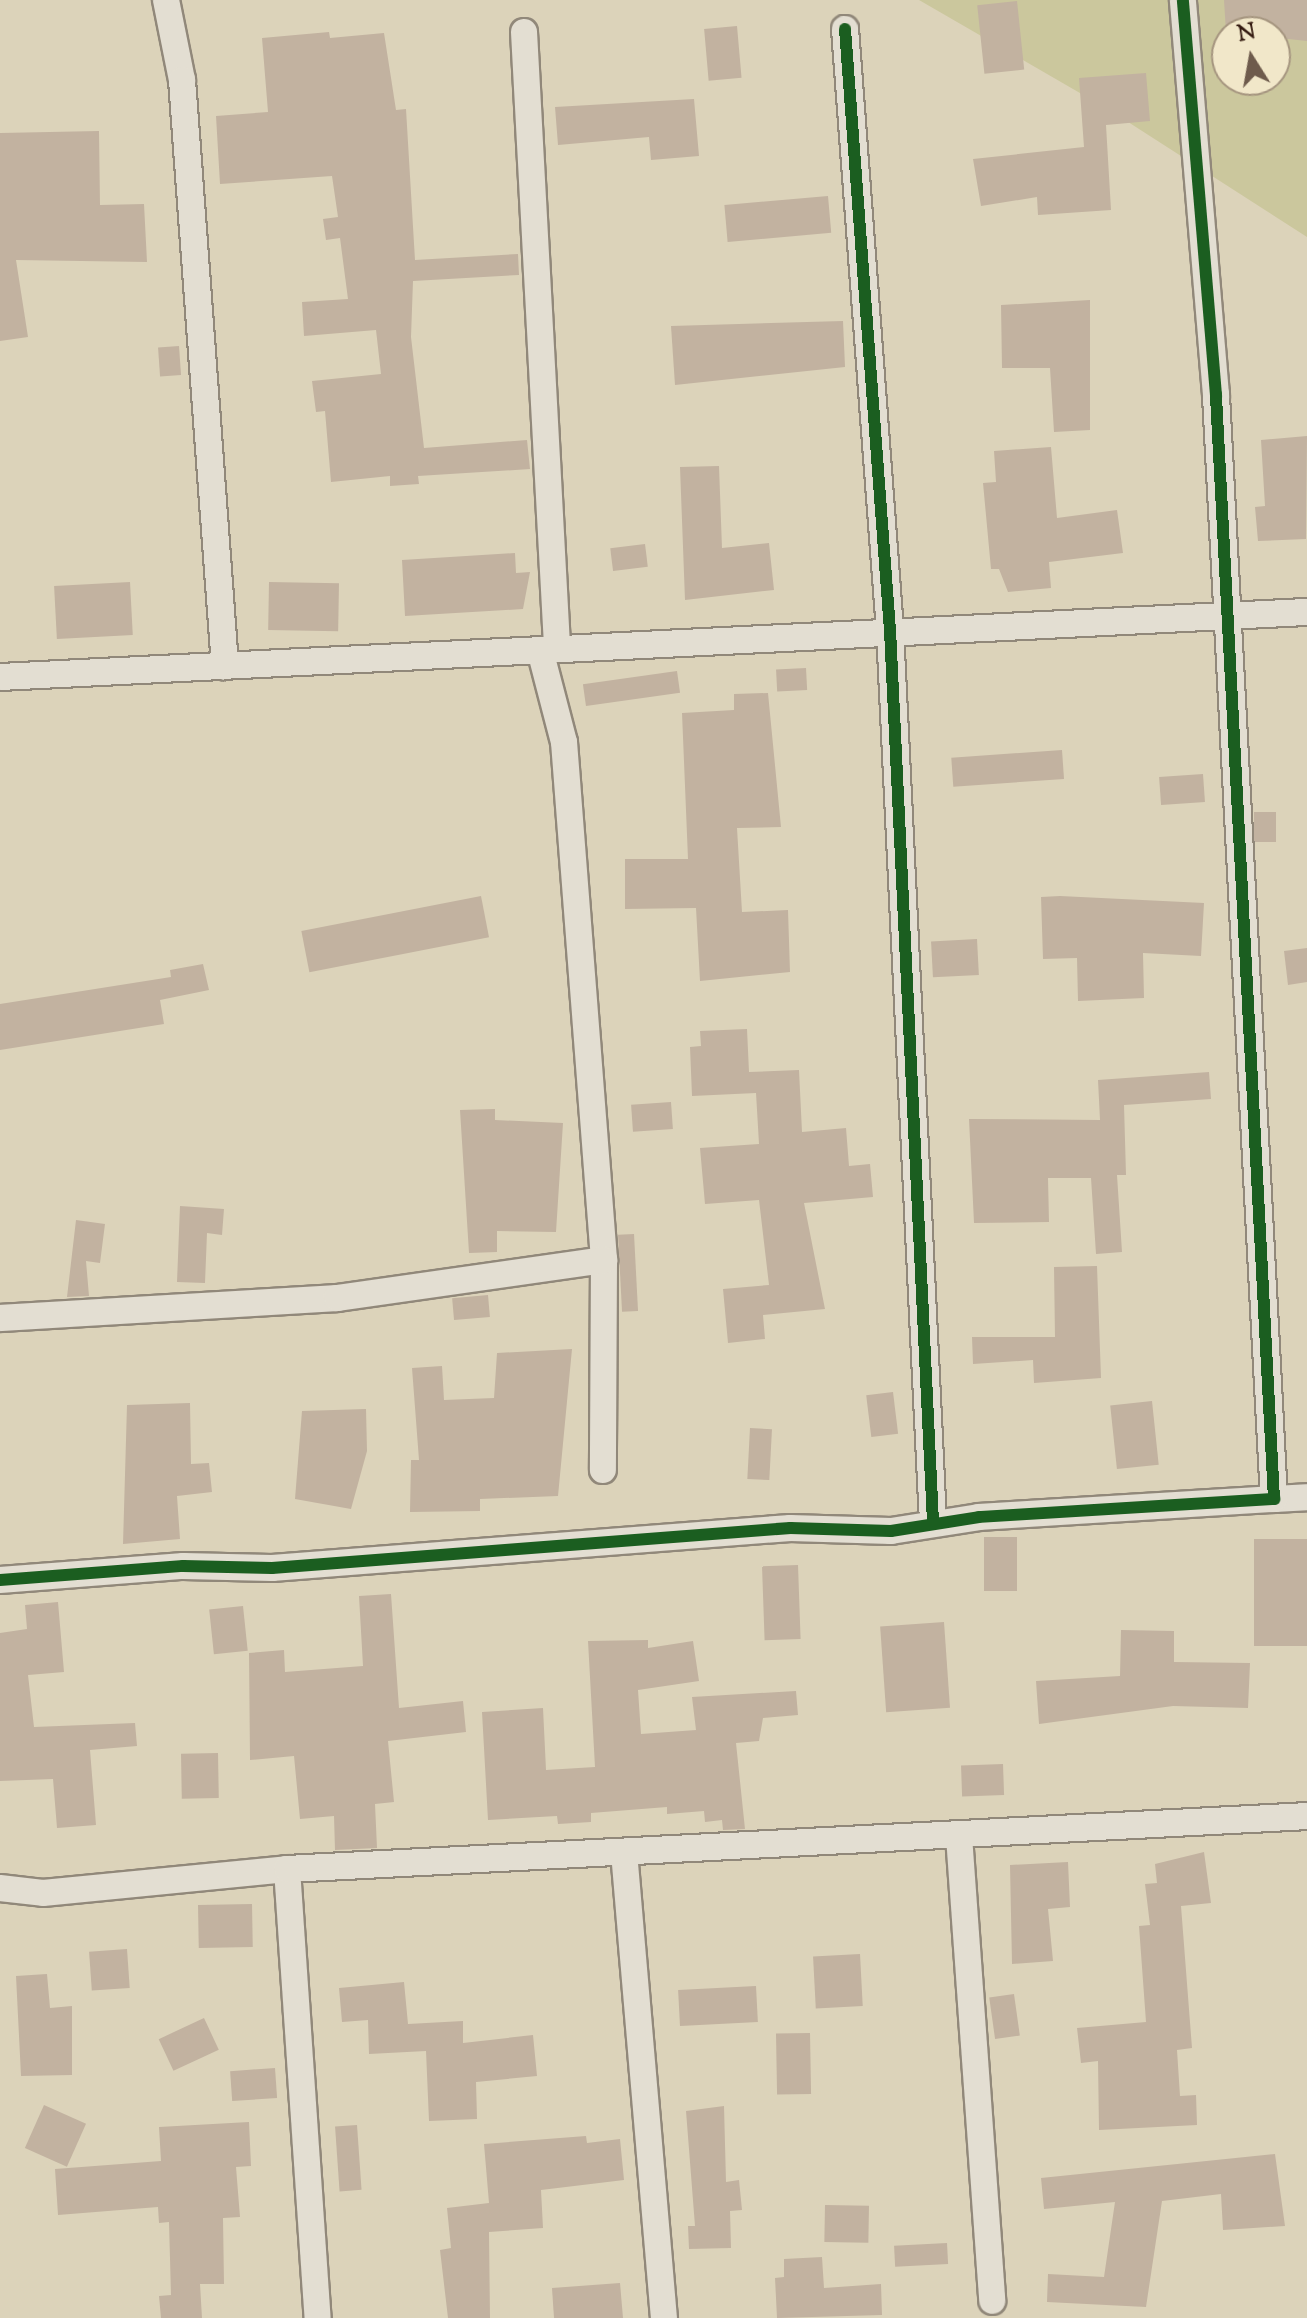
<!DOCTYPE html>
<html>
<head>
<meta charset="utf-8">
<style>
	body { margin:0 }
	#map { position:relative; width:1307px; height:2318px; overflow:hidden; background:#dcd3ba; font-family:"Sorts Mill Goudy",serif }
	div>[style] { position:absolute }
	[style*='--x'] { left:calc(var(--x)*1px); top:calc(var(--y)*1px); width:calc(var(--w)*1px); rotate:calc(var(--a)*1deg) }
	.green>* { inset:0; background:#cbc79d }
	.building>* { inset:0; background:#c2b2a0; transform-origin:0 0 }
	.roads { filter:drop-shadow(2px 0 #91887a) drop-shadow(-2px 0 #91887a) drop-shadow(0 2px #91887a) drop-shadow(0 -2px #91887a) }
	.minor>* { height:26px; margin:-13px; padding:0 13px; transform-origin:13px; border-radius:13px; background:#e3ded2 }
	.cycleway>* { height:12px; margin:-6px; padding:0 6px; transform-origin:6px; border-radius:6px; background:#1b5e20 }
	span { translate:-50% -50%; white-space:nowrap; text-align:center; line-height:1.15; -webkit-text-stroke:8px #f1e7c9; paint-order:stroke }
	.north { position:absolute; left:1211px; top:16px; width:80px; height:80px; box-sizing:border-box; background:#f1e7c9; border:2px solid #a5957f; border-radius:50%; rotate:349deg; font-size:22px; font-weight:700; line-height:32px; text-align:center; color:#331a10 }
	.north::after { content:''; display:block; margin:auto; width:28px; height:36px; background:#6e5b4c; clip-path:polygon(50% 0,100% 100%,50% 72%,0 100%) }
</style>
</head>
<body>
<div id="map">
	<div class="green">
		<i style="clip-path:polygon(evenodd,919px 0,1307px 0,1307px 237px,1111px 111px,919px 0,1227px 32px,1275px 32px,1275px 80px,1227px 80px,1227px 32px)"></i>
	</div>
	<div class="building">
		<i style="clip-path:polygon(1224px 0,1307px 0,1307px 41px,1226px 32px)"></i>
		<i style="left:1017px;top:1px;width:69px;height:40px;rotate:84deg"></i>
		<i style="left:737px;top:26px;width:52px;height:33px;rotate:85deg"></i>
		<i style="clip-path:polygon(329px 32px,330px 38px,384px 33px,396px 110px,406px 109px,415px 260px,518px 254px,519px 275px,413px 281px,411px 337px,424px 448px,527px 440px,530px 469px,418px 476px,419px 484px,390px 486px,390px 476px,331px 482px,325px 411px,316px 412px,312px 381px,381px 374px,376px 330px,304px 336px,302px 302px,348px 299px,340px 238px,326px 240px,323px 219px,338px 217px,332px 176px,220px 184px,216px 116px,268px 112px,262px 38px)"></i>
		<i style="clip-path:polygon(1146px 73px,1150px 121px,1106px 125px,1111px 210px,1038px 215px,1037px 197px,981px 206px,973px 159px,1084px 147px,1079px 78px)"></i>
		<i style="clip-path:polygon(694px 99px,699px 156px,651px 160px,649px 137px,558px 145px,555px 107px)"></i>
		<i style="clip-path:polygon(99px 131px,100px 205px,144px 204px,147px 262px,16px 260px,28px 337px,0 341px,0 133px)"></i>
		<i style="left:828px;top:196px;width:37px;height:104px;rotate:85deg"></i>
		<i style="clip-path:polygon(1090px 300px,1090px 430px,1054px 432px,1050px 368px,1002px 368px,1001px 305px)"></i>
		<i style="clip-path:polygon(843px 321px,845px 367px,675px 385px,671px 326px)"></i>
		<i style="left:179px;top:346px;width:29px;height:21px;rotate:86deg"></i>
		<i style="clip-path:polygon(1307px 436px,1306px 539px,1258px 541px,1255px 507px,1265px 506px,1261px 440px)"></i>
		<i style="clip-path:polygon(1051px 447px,1057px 518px,1117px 510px,1123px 553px,1049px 562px,1051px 588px,1008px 592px,999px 569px,991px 569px,983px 483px,996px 482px,994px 451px)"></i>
		<i style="clip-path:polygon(719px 466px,722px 548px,769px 543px,774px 590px,685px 600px,680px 467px)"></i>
		<i style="left:645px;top:544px;width:23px;height:35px;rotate:83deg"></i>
		<i style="clip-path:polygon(515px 553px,516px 573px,530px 572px,523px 609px,405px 616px,402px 560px)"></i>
		<i style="left:130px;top:582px;width:53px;height:76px;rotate:87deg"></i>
		<i style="left:269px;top:582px;width:70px;height:48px;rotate:1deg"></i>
		<i style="left:806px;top:668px;width:22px;height:30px;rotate:87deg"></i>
		<i style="left:677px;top:671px;width:22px;height:95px;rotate:82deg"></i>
		<i style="clip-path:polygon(768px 693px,781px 827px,737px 828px,742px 912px,788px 910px,790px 972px,700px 981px,696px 908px,625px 909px,625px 859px,688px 859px,682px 713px,734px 710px,734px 694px)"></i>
		<i style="left:1062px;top:750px;width:29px;height:111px;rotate:86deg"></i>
		<i style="left:1203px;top:774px;width:28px;height:44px;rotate:86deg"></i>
		<i style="left:1254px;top:812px;width:22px;height:30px"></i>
		<i style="left:481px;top:896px;width:42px;height:183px;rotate:79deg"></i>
		<i style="clip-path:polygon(1060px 896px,1204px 903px,1201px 956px,1143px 953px,1144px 998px,1078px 1001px,1077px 958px,1043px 959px,1041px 897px)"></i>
		<i style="left:977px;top:939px;width:36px;height:46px;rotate:87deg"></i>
		<i style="clip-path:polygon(1307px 948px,1307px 982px,1288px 985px,1284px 951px)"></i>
		<i style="clip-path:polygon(203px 964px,209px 990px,160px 1000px,164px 1024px,0 1050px,0 1004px,171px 977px,170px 970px)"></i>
		<i style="clip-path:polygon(747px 1029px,749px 1072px,799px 1070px,802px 1132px,846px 1128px,849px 1166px,870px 1164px,873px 1197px,804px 1203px,825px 1309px,763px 1315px,765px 1339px,728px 1343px,723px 1289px,769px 1285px,759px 1200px,705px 1204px,700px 1148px,759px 1144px,756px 1093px,692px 1096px,690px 1047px,701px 1046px,700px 1031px)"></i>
		<i style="clip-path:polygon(1209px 1072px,1211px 1099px,1124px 1105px,1126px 1175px,1117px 1175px,1122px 1252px,1096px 1254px,1091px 1178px,1048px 1178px,1049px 1222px,974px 1223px,969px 1119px,1100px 1120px,1098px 1080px)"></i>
		<i style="left:671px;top:1102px;width:27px;height:40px;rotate:86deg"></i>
		<i style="clip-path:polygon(495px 1109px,495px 1120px,563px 1123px,556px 1232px,497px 1231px,497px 1252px,469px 1253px,460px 1110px)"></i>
		<i style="clip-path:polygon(180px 1206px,224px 1209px,222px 1235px,207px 1233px,205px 1283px,177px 1282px)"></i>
		<i style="clip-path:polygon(76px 1220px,105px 1224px,100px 1263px,86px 1261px,89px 1296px,67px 1297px)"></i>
		<i style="left:634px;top:1234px;width:77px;height:16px;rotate:87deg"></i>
		<i style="clip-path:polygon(1097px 1266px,1101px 1378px,1034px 1383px,1033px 1360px,973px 1364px,972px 1337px,1055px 1337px,1054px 1267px)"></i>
		<i style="left:488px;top:1295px;width:22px;height:36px;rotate:85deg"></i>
		<i style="clip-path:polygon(572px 1349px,558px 1496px,480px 1499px,480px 1511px,410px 1512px,411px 1460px,419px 1460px,412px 1368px,442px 1366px,444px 1400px,494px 1398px,497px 1353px)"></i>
		<i style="left:893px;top:1392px;width:42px;height:27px;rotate:83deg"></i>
		<i style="left:1152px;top:1401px;width:64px;height:42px;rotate:84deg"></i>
		<i style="clip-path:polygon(190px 1403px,191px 1464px,209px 1463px,212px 1492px,177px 1496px,180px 1539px,123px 1544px,127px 1405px)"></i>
		<i style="clip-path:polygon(366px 1409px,367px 1451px,351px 1509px,295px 1499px,302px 1411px)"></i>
		<i style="left:750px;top:1428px;width:22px;height:51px;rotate:3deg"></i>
		<i style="left:984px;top:1537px;width:33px;height:54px"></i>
		<i style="left:1307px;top:1539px;width:107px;height:53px;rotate:90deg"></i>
		<i style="left:798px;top:1565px;width:74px;height:36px;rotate:88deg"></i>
		<i style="clip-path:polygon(391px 1594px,399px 1708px,463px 1701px,466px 1732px,388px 1741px,394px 1802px,375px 1804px,377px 1848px,335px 1850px,334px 1816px,300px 1819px,294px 1756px,250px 1760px,249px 1653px,284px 1650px,285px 1672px,363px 1666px,359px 1596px)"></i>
		<i style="clip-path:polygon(58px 1602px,64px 1672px,28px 1675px,34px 1727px,135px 1723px,137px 1746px,90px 1750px,96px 1825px,57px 1828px,53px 1779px,0 1781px,0 1633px,27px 1629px,25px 1605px)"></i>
		<i style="left:243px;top:1606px;width:45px;height:34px;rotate:84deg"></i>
		<i style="left:944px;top:1622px;width:86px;height:64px;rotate:86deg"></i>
		<i style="clip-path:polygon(1121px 1630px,1174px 1631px,1174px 1662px,1250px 1663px,1248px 1708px,1173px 1706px,1039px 1724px,1036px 1681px,1120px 1676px)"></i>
		<i style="clip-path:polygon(648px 1640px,648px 1648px,693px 1641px,699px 1681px,638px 1690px,641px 1734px,696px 1730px,692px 1697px,796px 1691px,798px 1715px,763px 1718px,759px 1741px,736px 1743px,745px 1829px,723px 1830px,722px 1820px,705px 1822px,704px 1811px,667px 1814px,667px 1807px,591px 1813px,591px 1822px,558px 1824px,557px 1816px,488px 1820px,482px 1712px,543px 1708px,546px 1770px,595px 1767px,588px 1641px)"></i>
		<i style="left:218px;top:1753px;width:45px;height:37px;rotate:89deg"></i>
		<i style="left:1003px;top:1764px;width:31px;height:42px;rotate:88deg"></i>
		<i style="clip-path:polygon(1204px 1852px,1211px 1903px,1181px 1906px,1192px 2048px,1177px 2050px,1180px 2096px,1196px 2095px,1197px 2125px,1099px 2130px,1098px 2061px,1081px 2063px,1077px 2028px,1146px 2022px,1139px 1926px,1150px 1925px,1145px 1884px,1157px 1883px,1155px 1864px)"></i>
		<i style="clip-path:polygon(1068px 1862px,1070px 1907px,1048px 1909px,1053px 1961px,1012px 1964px,1010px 1865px)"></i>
		<i style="left:252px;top:1904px;width:43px;height:54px;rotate:89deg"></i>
		<i style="left:127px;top:1949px;width:39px;height:38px;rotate:86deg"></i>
		<i style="left:860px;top:1954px;width:52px;height:47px;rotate:87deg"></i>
		<i style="clip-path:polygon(47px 1974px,50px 2008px,72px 2006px,72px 2075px,21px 2076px,16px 1976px)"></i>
		<i style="clip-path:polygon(404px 1982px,408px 2024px,463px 2021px,463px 2043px,533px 2035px,537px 2076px,476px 2082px,477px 2119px,429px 2121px,426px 2051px,369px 2054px,368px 2020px,342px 2022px,339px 1988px)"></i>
		<i style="left:756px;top:1986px;width:36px;height:78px;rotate:87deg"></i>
		<i style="left:1014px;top:1994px;width:42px;height:25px;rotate:82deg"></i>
		<i style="left:204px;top:2018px;width:35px;height:50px;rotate:65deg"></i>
		<i style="left:810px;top:2033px;width:61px;height:34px;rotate:89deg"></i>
		<i style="left:275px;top:2068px;width:30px;height:45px;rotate:86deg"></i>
		<i style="left:44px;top:2105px;width:46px;height:47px;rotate:24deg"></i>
		<i style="clip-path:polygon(724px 2106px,726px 2182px,739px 2180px,742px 2210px,730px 2211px,731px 2248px,689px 2249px,688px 2226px,695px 2226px,686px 2111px)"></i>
		<i style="clip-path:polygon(249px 2122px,251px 2166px,236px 2167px,240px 2217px,223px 2218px,224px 2284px,200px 2284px,202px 2318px,161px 2318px,159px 2296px,171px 2295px,169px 2222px,159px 2223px,158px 2207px,58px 2215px,55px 2169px,161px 2161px,159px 2127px)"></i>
		<i style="left:357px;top:2125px;width:65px;height:22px;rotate:86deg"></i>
		<i style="clip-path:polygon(586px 2136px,587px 2143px,620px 2139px,624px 2180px,541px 2190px,543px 2228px,489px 2232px,490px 2318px,448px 2318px,440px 2250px,451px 2248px,447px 2208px,489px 2203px,484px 2144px)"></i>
		<i style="clip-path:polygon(1275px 2154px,1285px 2226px,1223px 2230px,1221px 2194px,1162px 2201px,1146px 2307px,1047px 2302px,1048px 2274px,1104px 2277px,1115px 2202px,1044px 2209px,1041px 2178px)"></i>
		<i style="left:825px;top:2205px;width:44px;height:37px;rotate:1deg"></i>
		<i style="left:947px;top:2243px;width:21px;height:53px;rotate:87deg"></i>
		<i style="clip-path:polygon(822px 2257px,824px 2288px,881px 2284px,882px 2315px,777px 2318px,775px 2278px,784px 2277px,784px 2259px)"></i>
		<i style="clip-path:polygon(620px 2283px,623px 2318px,554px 2318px,552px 2288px)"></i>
	</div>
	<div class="roads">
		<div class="minor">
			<i style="--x:166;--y:0;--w:82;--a:78.7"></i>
			<i style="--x:182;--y:80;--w:588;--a:85.8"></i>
			<i style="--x:845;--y:29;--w:603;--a:85.72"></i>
			<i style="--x:890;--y:630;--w:892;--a:87.24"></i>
			<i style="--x:524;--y:32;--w:614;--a:86.92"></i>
			<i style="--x:540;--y:650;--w:95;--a:75.4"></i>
			<i style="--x:564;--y:742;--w:520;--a:85.58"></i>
			<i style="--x:604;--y:1260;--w:210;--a:90.3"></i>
			<i style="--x:0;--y:677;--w:1309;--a:-2.85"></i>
			<i style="--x:0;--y:1318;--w:338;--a:-3.4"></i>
			<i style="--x:337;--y:1298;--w:270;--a:-8.1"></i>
			<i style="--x:1274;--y:1499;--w:33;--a:-3"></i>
			<i style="--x:0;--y:1580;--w:184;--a:-4.4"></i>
			<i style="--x:183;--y:1566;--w:89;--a:1.3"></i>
			<i style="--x:272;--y:1568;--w:520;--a:-4.42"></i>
			<i style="--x:790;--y:1528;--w:101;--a:1.7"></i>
			<i style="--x:891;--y:1531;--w:89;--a:-9"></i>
			<i style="--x:979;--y:1517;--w:296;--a:-3.5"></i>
			<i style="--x:1274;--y:1499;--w:1106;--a:-93.01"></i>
			<i style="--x:1216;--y:395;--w:396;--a:-94.8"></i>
			<i style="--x:959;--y:1836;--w:466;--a:85.9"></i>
			<i style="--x:624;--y:1852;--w:468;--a:85.1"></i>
			<i style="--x:287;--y:1869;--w:450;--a:86.1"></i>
			<i style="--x:0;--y:1888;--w:43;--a:6.6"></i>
			<i style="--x:43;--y:1893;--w:245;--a:-5.6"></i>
			<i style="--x:287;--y:1869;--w:1021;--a:-2.97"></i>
		</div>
	</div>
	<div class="cycleway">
		<i style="--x:845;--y:29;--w:603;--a:85.72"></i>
		<i style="--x:890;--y:630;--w:892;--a:87.24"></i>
		<i style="--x:0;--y:1580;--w:184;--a:-4.4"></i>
		<i style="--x:183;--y:1566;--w:89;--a:1.3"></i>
		<i style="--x:272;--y:1568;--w:520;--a:-4.42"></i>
		<i style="--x:790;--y:1528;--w:101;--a:1.7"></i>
		<i style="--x:891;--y:1531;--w:89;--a:-9"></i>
		<i style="--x:979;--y:1517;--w:296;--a:-3.5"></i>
		<i style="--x:1274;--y:1499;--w:1106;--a:-93.01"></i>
		<i style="--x:1216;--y:395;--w:396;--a:-94.8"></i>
	</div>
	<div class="north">N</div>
</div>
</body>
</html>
